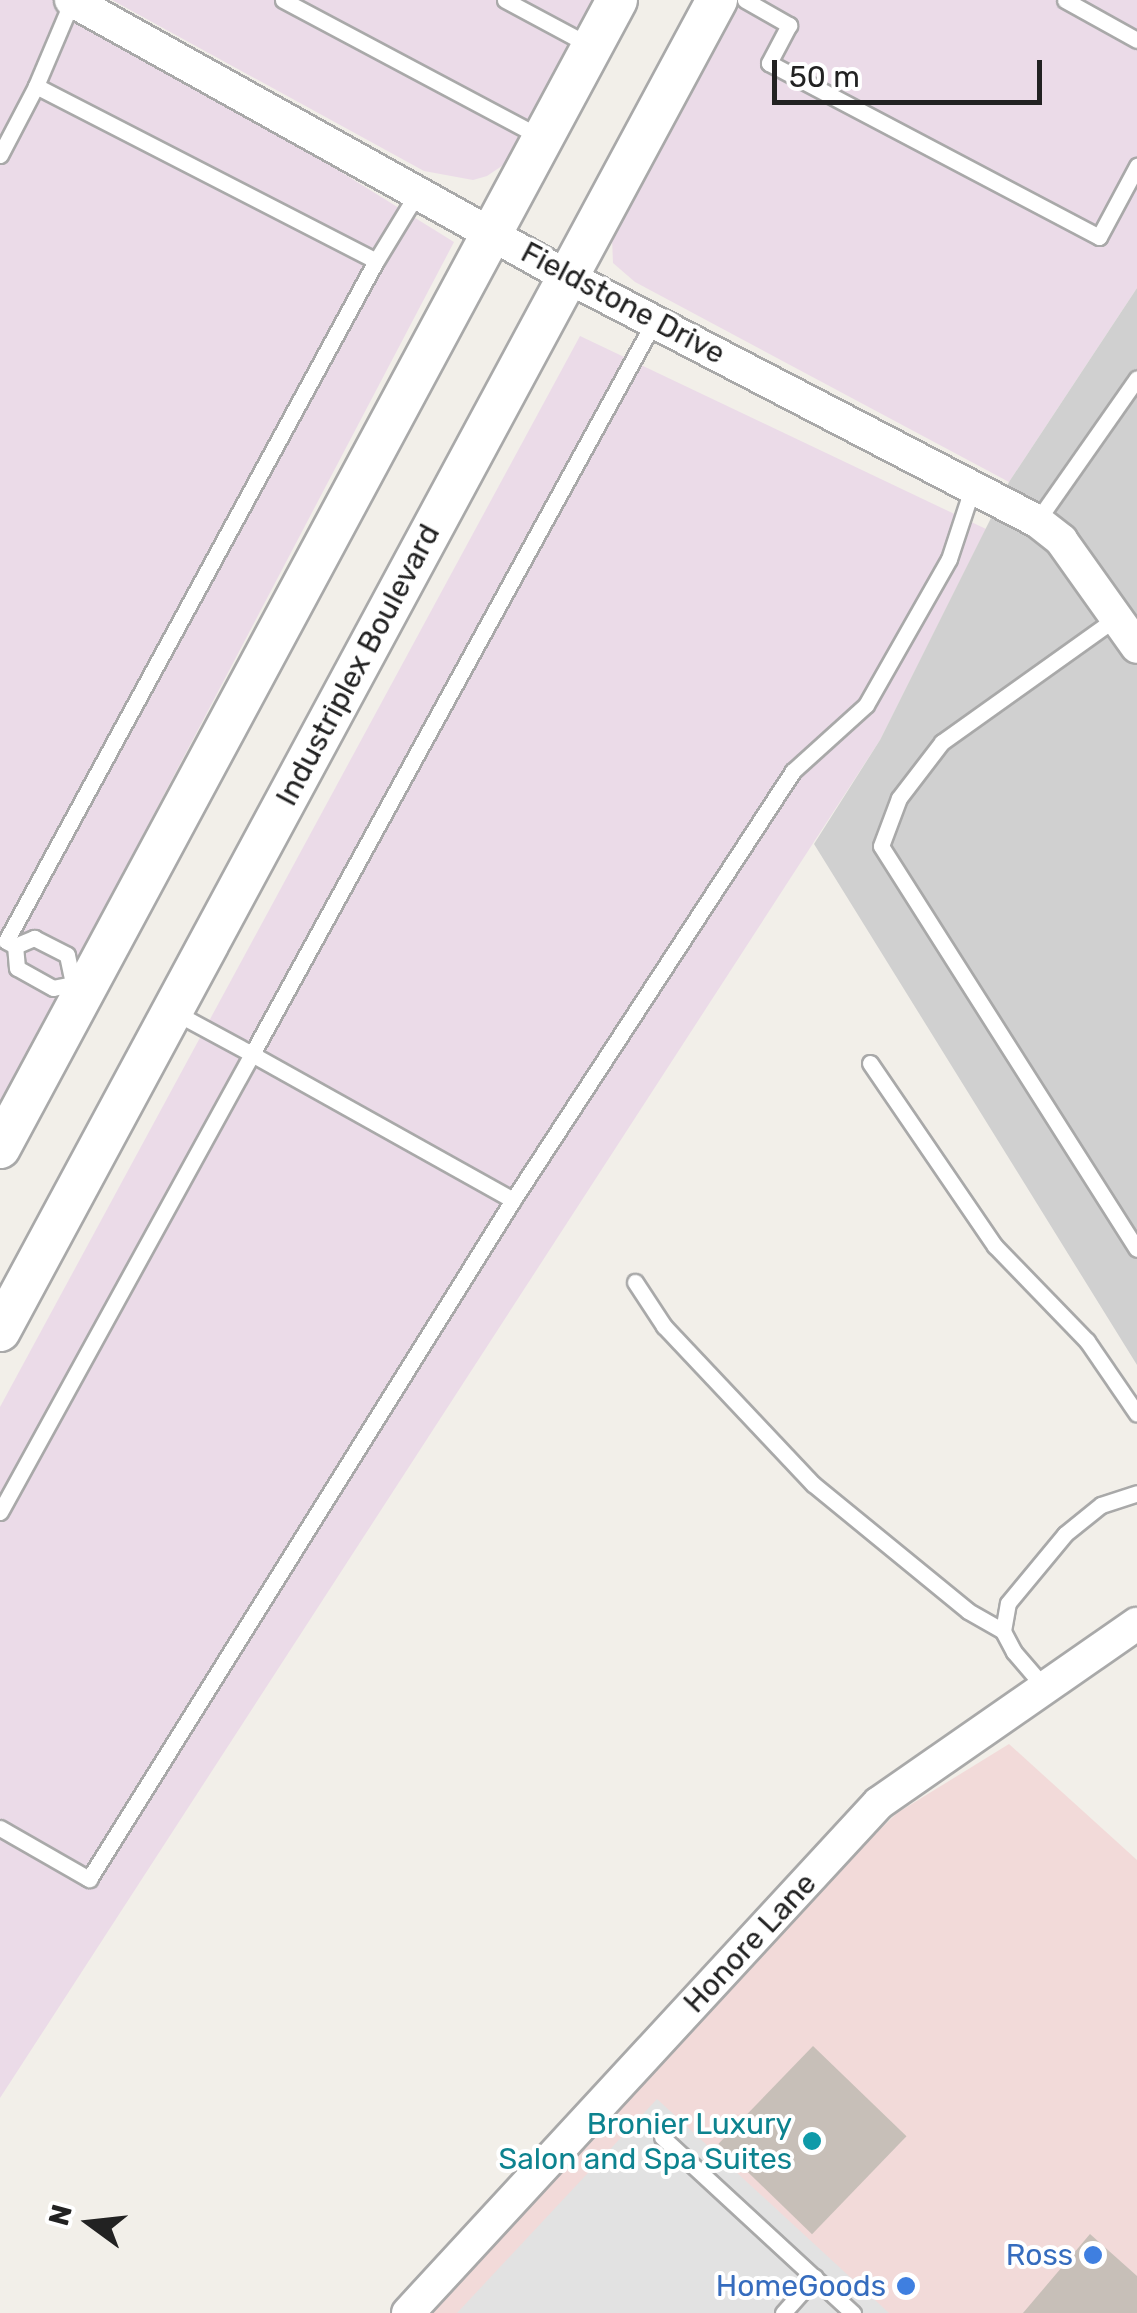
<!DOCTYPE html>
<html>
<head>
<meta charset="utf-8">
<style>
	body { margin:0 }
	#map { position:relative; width:1137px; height:2313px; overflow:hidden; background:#f2efe9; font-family:Rubik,sans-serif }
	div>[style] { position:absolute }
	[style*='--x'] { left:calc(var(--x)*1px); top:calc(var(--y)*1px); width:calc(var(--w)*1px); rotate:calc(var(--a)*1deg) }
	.commercial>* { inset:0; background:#f2dad9 }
	.industrial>* { inset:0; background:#ebdbe8 }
	.religious>* { inset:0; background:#d0d0d0 }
	.parking>* { inset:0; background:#e2e2e2 }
	.building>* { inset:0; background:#c7bfb8; transform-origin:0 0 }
	.roads { filter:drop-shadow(2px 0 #a9a9a9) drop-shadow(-2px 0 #a9a9a9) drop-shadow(0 2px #a9a9a9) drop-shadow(0 -2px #a9a9a9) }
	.service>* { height:15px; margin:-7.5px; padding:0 7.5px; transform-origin:7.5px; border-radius:7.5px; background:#fff }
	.minor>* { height:32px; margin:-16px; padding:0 16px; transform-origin:16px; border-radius:16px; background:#fff }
	.tertiary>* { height:40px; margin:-20px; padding:0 20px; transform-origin:20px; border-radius:20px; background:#fff }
	.dots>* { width:28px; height:28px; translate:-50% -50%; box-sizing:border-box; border:5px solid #fff; border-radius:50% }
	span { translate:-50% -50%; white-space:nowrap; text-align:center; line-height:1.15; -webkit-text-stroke:8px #fff; paint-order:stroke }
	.street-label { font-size:30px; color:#222 }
	.culture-label { font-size:30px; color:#0d838f }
	.right { translate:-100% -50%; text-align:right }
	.shop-label { font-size:30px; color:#366cbe }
	.north { position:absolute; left:40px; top:2173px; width:100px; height:100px; -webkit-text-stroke:8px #fff; paint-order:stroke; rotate:285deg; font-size:28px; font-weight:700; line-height:40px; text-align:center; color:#222 }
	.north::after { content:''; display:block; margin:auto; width:35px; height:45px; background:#222; clip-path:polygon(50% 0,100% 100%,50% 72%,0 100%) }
	.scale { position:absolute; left:772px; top:60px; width:270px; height:45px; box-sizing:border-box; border:5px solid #222; border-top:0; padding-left:12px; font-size:30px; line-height:35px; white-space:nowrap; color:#222; -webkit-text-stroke:8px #fff; paint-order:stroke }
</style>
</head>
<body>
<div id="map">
	<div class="commercial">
		<i style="clip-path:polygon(1009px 1744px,1137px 1860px,1137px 2313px,432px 2313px,815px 1892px,897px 1813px)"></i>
	</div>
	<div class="industrial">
		<i style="clip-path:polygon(0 0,63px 0,454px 242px,0 1107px)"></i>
		<i style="clip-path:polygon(112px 0,617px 0,543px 138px,487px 176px,473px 180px,424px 171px)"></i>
		<i style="clip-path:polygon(739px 0,1137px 0,1137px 288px,1009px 482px,635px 282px,613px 263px,612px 238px)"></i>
		<i style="clip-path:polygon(580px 336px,986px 529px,880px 740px,0 2098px,0 1407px)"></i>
	</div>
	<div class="religious">
		<i style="clip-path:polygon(1137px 288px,1137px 1365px,814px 844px,880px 740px,1009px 482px)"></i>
	</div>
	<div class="parking">
		<i style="clip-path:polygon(657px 2099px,889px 2313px,457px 2313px)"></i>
	</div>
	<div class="building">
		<i style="left:813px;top:2046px;width:130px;height:136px;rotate:44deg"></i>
		<i style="clip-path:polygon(1090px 2234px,1137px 2276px,1137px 2313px,1023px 2313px)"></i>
	</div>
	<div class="roads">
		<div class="service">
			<i style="--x:283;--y:0;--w:294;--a:28"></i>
			<i style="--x:505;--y:0;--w:95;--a:28.2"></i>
			<i style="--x:745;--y:0;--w:51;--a:29.6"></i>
			<i style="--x:789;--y:25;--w:43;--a:117.8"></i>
			<i style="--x:769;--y:63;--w:373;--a:27.8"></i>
			<i style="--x:1099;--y:237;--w:81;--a:-61.8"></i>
			<i style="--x:1065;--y:0;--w:82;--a:29.1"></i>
			<i style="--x:72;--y:1;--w:92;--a:113"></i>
			<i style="--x:36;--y:86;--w:382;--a:27.2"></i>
			<i style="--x:376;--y:261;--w:81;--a:-58.7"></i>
			<i style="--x:0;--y:155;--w:78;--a:-62.4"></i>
			<i style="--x:1037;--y:521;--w:174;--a:-55"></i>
			<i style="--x:1116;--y:618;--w:214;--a:144.5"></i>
			<i style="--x:942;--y:742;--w:71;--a:127.5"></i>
			<i style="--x:899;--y:798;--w:51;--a:110.6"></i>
			<i style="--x:881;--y:846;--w:477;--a:57.6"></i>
			<i style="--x:15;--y:946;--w:21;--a:-23"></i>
			<i style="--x:34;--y:938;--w:37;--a:27"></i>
			<i style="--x:67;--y:955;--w:30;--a:78"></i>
			<i style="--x:80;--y:988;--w:8;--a:-150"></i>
			<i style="--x:73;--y:984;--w:20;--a:169"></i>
			<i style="--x:53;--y:988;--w:41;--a:-150.9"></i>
			<i style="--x:17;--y:968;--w:22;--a:-95"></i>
			<i style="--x:15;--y:946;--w:10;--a:-151"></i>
			<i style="--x:6;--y:941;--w:774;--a:-61.45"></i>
			<i style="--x:870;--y:1063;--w:222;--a:55.7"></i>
			<i style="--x:995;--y:1246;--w:132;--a:45.9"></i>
			<i style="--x:1087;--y:1341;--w:88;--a:55.6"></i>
			<i style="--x:513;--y:1200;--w:512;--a:-56.87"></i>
			<i style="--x:793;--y:771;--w:98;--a:-42.1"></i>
			<i style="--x:866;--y:705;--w:168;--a:-60.4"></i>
			<i style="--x:949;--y:559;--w:77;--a:-71.8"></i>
			<i style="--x:635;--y:1282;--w:53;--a:56.6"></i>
			<i style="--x:664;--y:1326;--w:217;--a:46.7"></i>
			<i style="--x:813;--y:1484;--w:200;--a:39.3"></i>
			<i style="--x:968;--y:1611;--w:40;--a:29.7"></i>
			<i style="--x:0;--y:1512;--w:523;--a:-61.18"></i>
			<i style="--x:252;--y:1054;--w:86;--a:-151.7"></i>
			<i style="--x:1045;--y:1688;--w:48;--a:-130.7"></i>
			<i style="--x:1014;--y:1652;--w:24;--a:-118"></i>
			<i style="--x:1003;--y:1631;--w:28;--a:-80"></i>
			<i style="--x:1008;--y:1603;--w:89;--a:-50.4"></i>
			<i style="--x:1065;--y:1534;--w:46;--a:-38.9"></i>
			<i style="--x:1101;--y:1505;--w:38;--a:-18"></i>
			<i style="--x:0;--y:1828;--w:103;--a:29.8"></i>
			<i style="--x:89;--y:1879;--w:801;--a:-58.02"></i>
			<i style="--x:513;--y:1200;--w:299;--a:-150.8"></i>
			<i style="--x:252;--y:1054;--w:837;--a:-61.23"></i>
			<i style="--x:662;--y:2137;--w:260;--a:42.7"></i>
			<i style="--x:783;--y:2313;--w:48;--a:-48.4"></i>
		</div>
		<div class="minor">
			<i style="--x:71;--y:0;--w:569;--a:29.13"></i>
			<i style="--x:568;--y:277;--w:529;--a:27.49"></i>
			<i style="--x:1037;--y:521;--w:31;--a:38"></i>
			<i style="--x:1061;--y:540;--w:131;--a:54.6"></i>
			<i style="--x:408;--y:2313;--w:694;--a:-47.28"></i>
			<i style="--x:879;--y:1803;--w:314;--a:-34.8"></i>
		</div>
		<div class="tertiary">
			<i style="--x:0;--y:1148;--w:1303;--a:-61.74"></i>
			<i style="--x:0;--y:1331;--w:1512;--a:-61.69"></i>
		</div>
	</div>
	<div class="dots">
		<i style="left:812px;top:2141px;background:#0f9aa8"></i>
		<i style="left:1093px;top:2255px;background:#3f7fe0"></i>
		<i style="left:906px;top:2286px;background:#3f7fe0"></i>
	</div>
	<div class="street-label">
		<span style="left:623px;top:303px;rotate:28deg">Fieldstone Drive</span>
		<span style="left:358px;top:665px;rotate:-62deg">Industriplex Boulevard</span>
		<span style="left:750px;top:1943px;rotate:-47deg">Honore Lane</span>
	</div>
	<div class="culture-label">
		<span class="right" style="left:792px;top:2141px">Bronier Luxury<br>Salon and Spa Suites</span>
	</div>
	<div class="shop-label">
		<span class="right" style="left:1073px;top:2255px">Ross</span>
		<span class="right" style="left:886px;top:2286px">HomeGoods</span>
	</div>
	<div class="north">N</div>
	<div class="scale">50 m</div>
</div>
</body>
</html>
